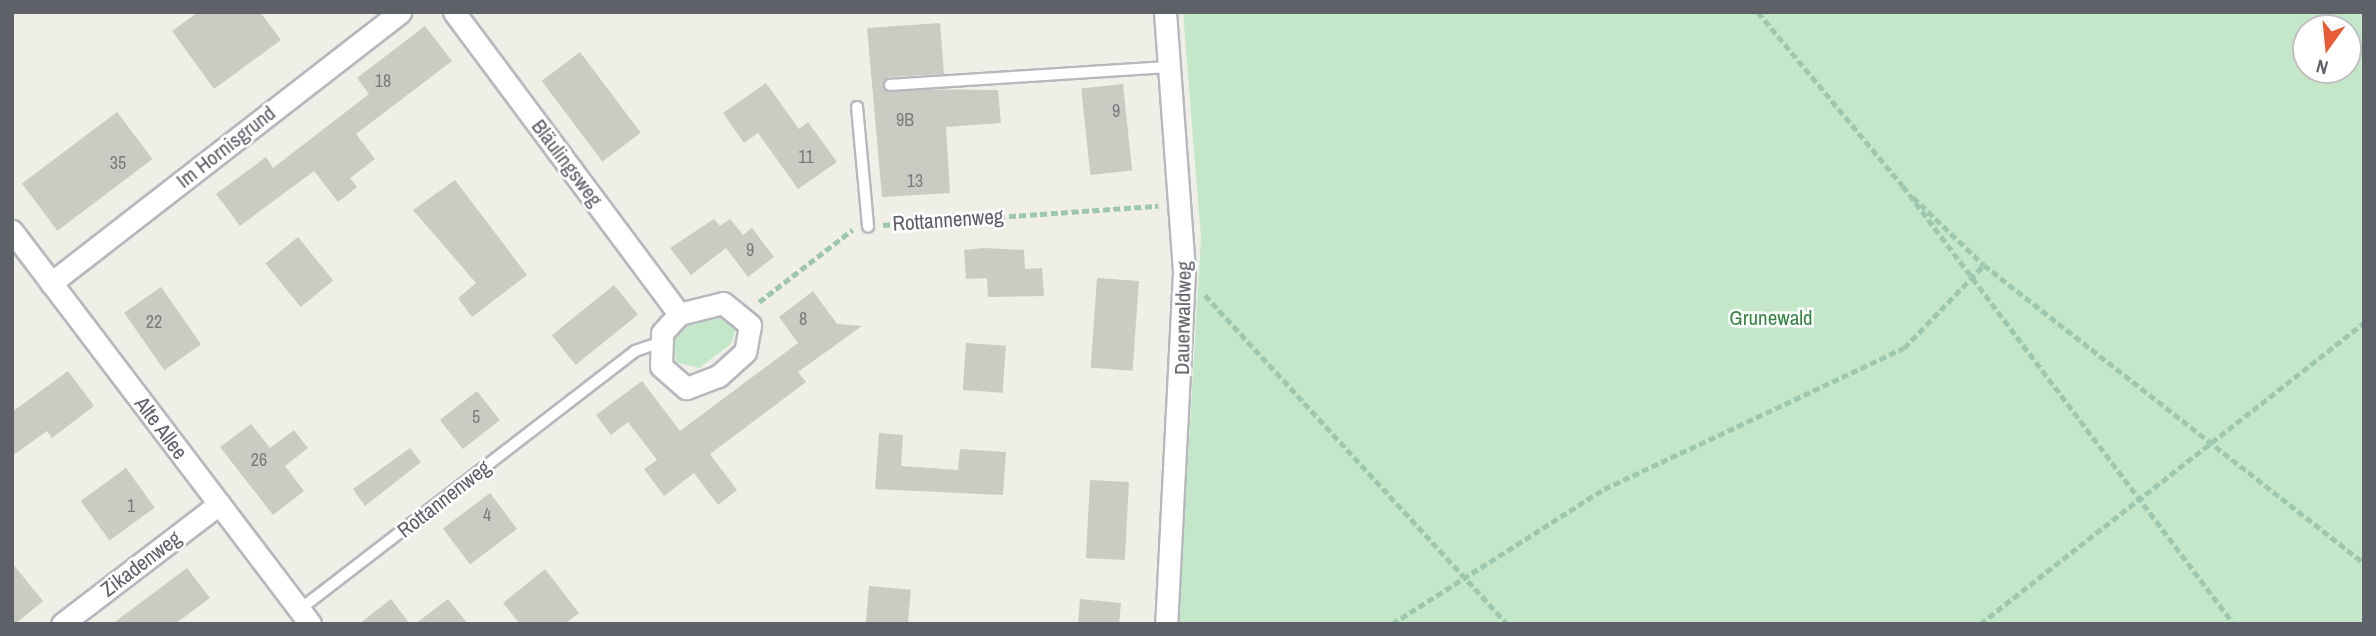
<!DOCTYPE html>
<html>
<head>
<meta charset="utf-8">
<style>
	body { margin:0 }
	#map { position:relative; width:2376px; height:636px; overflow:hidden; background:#f0efe7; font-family:"Archivo Narrow",sans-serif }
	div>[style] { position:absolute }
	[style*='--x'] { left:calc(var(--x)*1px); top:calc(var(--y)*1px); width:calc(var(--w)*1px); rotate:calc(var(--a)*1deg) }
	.green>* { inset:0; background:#c4e7c9 }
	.building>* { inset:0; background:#cbcac3; transform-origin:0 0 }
	.path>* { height:4.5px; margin-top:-2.25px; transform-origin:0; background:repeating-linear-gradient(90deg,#9dc8af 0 7px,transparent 0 10.5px) }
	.roads { filter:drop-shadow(2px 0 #b7b8bd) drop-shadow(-2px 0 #b7b8bd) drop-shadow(0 2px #b7b8bd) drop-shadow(0 -2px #b7b8bd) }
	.service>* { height:10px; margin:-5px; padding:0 5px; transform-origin:5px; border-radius:5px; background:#fff }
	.minor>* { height:21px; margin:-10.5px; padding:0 10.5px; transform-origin:10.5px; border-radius:10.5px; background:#fff }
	span { translate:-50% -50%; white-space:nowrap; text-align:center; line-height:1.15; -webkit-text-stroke:5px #fff; paint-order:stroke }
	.number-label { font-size:18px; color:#797b7e }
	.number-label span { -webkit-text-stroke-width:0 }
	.street-label { font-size:21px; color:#5e6167 }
	.park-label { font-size:21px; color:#378545 }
	.frame { position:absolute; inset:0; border:14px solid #5e6167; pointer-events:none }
	.north { position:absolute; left:2292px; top:14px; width:70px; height:70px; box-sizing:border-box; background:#fff; border:2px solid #bfc0c2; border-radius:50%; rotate:195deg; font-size:19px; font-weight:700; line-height:28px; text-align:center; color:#5e6167 }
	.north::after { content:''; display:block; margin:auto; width:24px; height:32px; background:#e75c36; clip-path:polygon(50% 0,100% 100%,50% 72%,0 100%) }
</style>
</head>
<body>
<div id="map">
	<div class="green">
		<i style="clip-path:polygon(evenodd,1183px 12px,2364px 12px,2364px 624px,1178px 624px,1201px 238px,1183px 12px,2306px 28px,2348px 28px,2348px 70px,2306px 70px,2306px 28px)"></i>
		<i style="clip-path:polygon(720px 310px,736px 329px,731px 344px,699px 368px,676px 362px,674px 336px,705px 312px)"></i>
	</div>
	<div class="building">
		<i style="clip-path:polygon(198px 12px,260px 12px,281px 40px,214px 89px,172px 31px)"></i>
		<i style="clip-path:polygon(940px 23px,944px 74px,889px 77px,883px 89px,998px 90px,1001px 123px,946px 127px,950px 193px,882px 197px,867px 28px)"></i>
		<i style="clip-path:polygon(425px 26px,452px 61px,356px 134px,375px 159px,350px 178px,357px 187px,338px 202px,314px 171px,240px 226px,216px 194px,266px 157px,273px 168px,369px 94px,357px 78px)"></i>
		<i style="left:580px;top:52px;width:101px;height:48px;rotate:53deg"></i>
		<i style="clip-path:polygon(766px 83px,799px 129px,808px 122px,837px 162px,798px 189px,758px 133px,744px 143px,723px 113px)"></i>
		<i style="left:1123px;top:84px;width:87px;height:42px;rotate:84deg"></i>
		<i style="left:117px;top:112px;width:59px;height:119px;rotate:53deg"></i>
		<i style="clip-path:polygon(455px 180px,527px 275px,472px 317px,458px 298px,476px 283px,413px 210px)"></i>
		<i style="clip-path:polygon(714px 219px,720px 226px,730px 219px,743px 235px,752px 228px,774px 257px,748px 277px,726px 248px,691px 275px,670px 248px)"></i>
		<i style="left:298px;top:237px;width:56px;height:42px;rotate:51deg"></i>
		<i style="clip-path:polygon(984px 248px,1024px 250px,1025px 269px,1042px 268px,1044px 296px,988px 297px,987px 278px,966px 279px,964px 250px)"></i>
		<i style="left:1097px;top:278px;width:42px;height:90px;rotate:4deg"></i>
		<i style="left:614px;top:285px;width:38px;height:80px;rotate:51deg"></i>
		<i style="left:161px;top:287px;width:70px;height:45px;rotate:55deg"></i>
		<i style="clip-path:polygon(813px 291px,837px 324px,862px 326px,798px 372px,806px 382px,710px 454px,737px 490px,718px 505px,694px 473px,664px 496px,644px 469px,657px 460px,628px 422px,611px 435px,596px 415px,642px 381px,680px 431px,798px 343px,779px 317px)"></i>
		<i style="left:966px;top:343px;width:40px;height:47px;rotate:4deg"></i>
		<i style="clip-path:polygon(68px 371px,94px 406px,52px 438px,47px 431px,12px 456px,12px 412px)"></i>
		<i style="left:477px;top:391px;width:37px;height:47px;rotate:52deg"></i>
		<i style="clip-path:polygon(251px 424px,270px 448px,294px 430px,308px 448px,285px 466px,304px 491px,273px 515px,220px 447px)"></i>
		<i style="clip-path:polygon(879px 433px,903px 435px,901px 466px,958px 470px,960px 449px,1006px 452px,1003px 495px,875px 489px)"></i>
		<i style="clip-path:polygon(410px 448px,421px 462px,365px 506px,353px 489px)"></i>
		<i style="left:126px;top:468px;width:49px;height:56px;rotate:54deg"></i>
		<i style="left:1090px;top:480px;width:39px;height:78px;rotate:3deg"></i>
		<i style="left:490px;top:493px;width:45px;height:59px;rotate:53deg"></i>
		<i style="clip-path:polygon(12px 563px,43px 601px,15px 624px,12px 624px)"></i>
		<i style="clip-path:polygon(187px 568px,210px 598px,175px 624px,112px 624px)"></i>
		<i style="clip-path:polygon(545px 569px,579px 613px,565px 624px,520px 624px,503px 603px)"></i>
		<i style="left:869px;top:586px;width:42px;height:38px;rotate:5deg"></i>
		<i style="clip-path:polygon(391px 599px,410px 624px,359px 624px)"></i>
		<i style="clip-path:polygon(448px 599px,468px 624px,415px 624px)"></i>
		<i style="clip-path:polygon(1080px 599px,1121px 603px,1119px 624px,1078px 624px)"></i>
	</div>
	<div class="path">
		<i style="--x:1758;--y:12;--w:226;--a:50.2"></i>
		<i style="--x:1903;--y:186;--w:549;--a:52.92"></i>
		<i style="--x:1913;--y:197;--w:98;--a:43.8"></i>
		<i style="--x:1984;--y:265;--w:483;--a:38.1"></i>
		<i style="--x:883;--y:225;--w:276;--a:-4"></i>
		<i style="--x:1205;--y:295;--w:447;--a:47.4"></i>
		<i style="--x:759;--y:302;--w:118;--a:-37.7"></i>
		<i style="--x:1392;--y:624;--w:251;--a:-32.5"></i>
		<i style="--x:1604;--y:489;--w:331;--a:-25.2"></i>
		<i style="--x:1904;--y:348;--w:115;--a:-46.1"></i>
		<i style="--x:1980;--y:624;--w:488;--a:-38.1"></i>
	</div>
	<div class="roads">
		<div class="service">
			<i style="--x:890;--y:85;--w:281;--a:-3.7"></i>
			<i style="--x:857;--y:107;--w:120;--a:84.7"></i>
			<i style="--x:299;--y:610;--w:424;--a:-37.6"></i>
			<i style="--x:635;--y:351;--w:24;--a:-19"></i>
		</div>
		<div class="minor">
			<i style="--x:454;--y:12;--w:377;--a:53.3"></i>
			<i style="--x:1165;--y:12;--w:261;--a:85.8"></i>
			<i style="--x:1184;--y:272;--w:352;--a:92.9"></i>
			<i style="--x:12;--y:231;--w:493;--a:52.8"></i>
			<i style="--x:51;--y:283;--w:442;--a:-37.8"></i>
			<i style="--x:723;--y:303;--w:35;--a:39"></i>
			<i style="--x:750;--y:325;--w:27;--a:100"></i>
			<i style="--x:745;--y:352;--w:36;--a:138"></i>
			<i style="--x:718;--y:376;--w:34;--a:159"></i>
			<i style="--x:686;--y:388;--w:33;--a:-139"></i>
			<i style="--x:661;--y:366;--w:33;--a:-88"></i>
			<i style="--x:662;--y:333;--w:25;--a:-48"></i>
			<i style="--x:679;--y:314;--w:45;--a:-14"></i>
			<i style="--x:62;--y:624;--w:198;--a:-37.4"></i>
		</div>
	</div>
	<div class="number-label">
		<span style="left:383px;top:81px">18</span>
		<span style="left:1116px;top:111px">9</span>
		<span style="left:905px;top:120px">9B</span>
		<span style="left:806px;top:157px">11</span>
		<span style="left:118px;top:163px">35</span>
		<span style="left:915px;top:181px">13</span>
		<span style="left:750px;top:250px">9</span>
		<span style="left:803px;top:319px">8</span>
		<span style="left:154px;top:322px">22</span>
		<span style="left:476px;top:417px">5</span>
		<span style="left:259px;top:460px">26</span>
		<span style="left:131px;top:506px">1</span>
		<span style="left:487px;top:515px">4</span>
	</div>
	<div class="street-label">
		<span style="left:226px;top:147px;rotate:-38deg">Im Hornisgrund</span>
		<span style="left:567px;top:163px;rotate:53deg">Bläulingsweg</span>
		<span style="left:948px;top:220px;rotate:-4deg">Rottannenweg</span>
		<span style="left:1183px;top:318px;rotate:-89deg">Dauerwaldweg</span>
		<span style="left:161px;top:428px;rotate:53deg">Alte Allee</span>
		<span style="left:444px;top:499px;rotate:-38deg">Rottannenweg</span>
		<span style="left:141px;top:564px;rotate:-37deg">Zikadenweg</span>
	</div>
	<div class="park-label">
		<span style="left:1771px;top:318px">Grunewald</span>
	</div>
	<div class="frame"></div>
	<div class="north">N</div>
</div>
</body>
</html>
